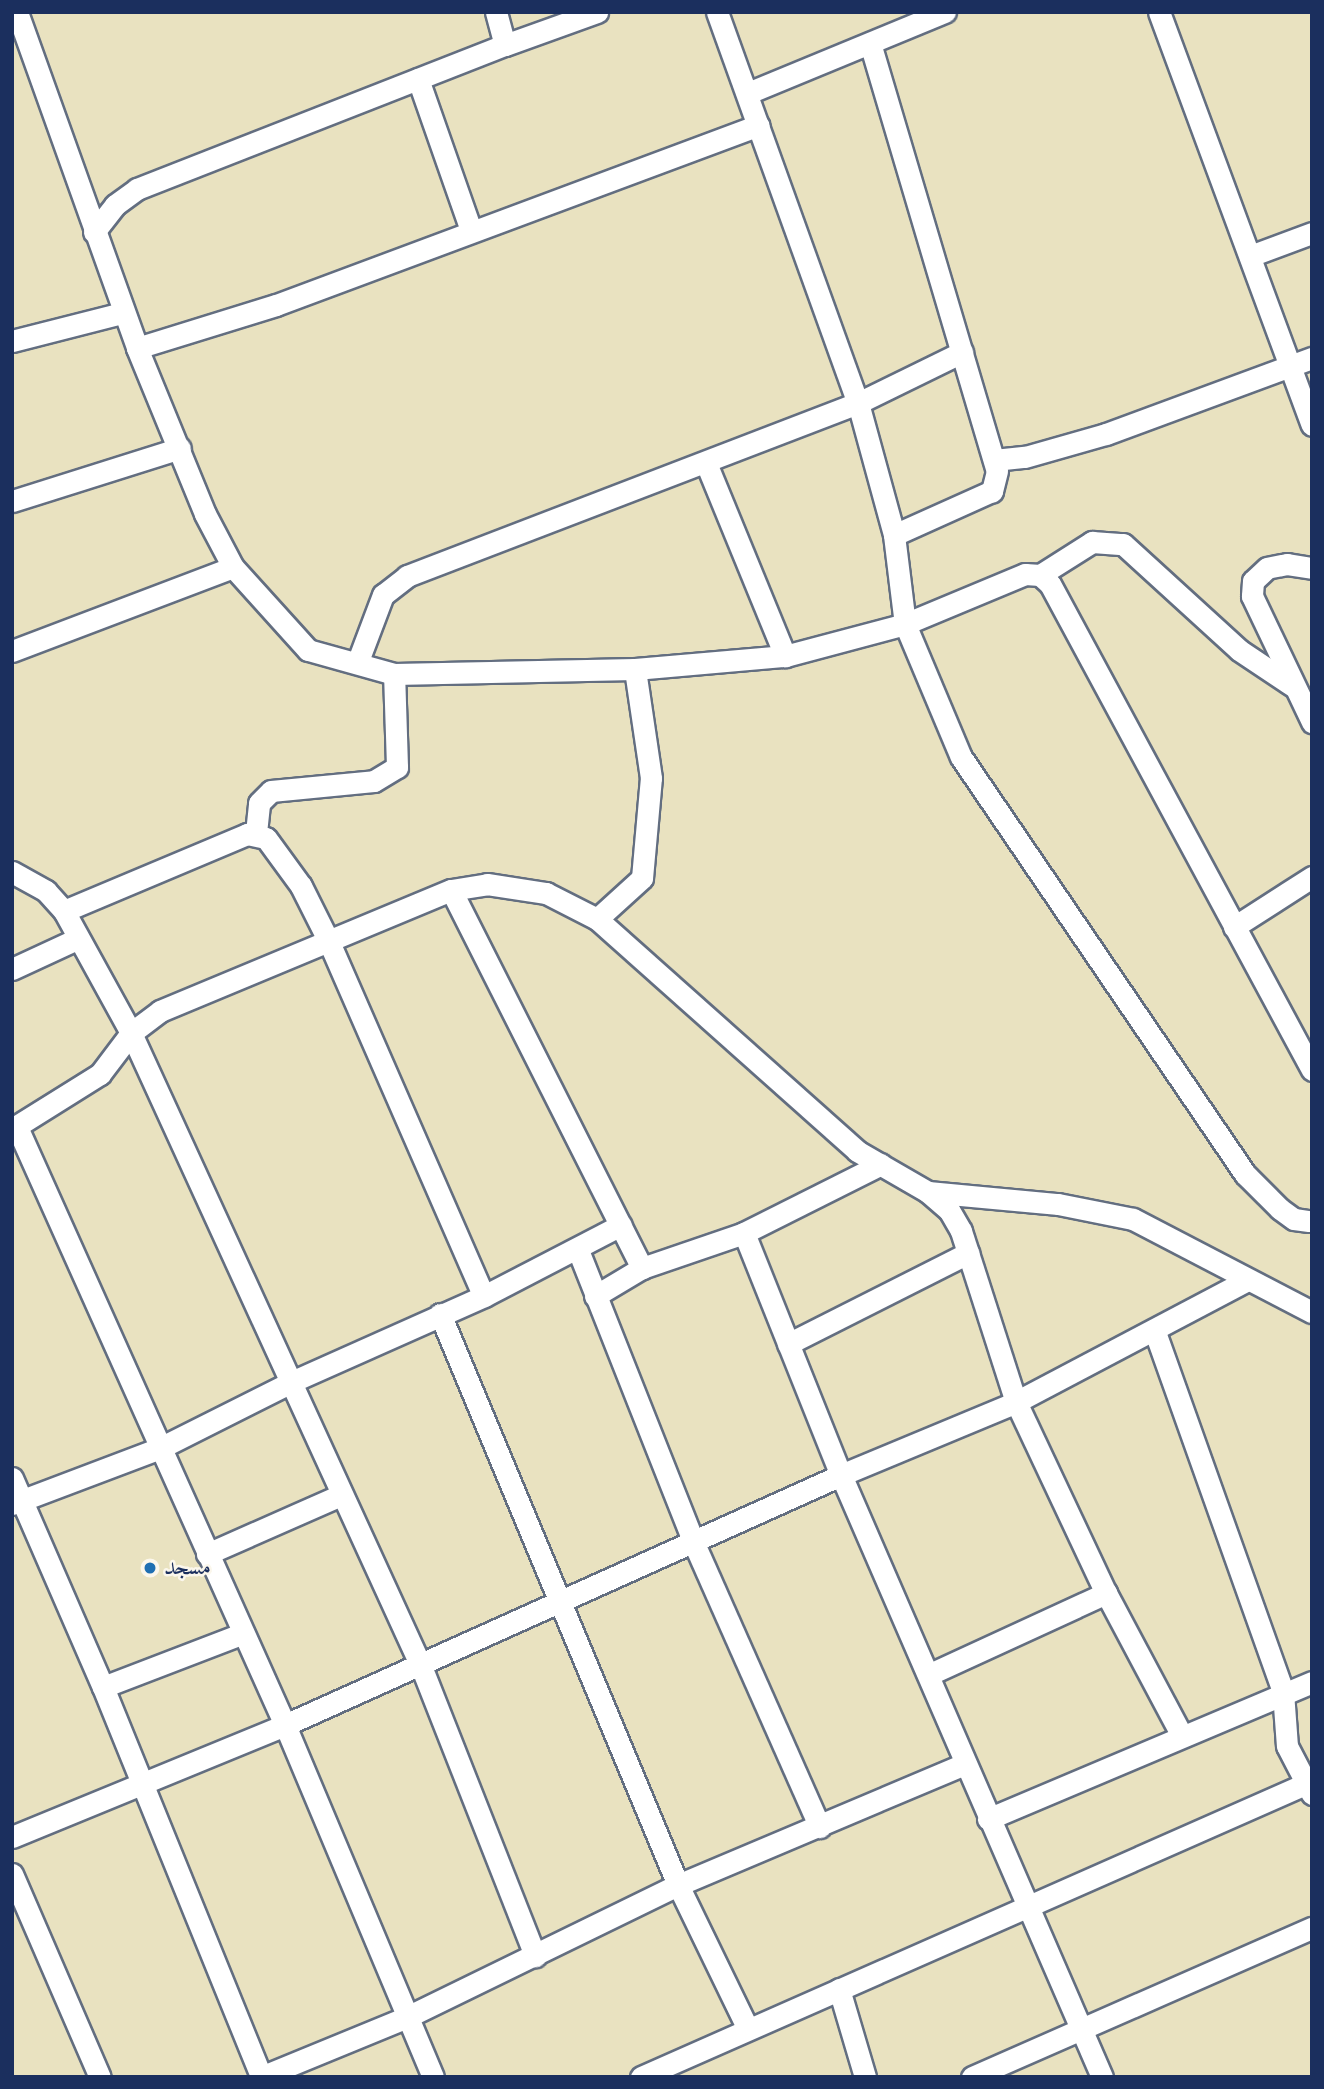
<!DOCTYPE html>
<html>
<head>
<meta charset="utf-8">
<style>
	body { margin:0 }
	#map { position:relative; width:1324px; height:2089px; overflow:hidden; background:#e9e2c0; font-family:"Libre Bodoni",Amiri,serif }
	div>[style] { position:absolute }
	[style*='--x'] { left:calc(var(--x)*1px); top:calc(var(--y)*1px); width:calc(var(--w)*1px); rotate:calc(var(--a)*1deg) }
	.roads { filter:drop-shadow(2px 0 #636e80) drop-shadow(-2px 0 #636e80) drop-shadow(0 2px #636e80) drop-shadow(0 -2px #636e80) }
	.minor>* { height:21px; margin:-10.5px; padding:0 10.5px; transform-origin:10.5px; border-radius:10.5px; background:#fff }
	.dots>* { width:19px; height:19px; translate:-50% -50%; box-sizing:border-box; border:4px solid #fbf7ec; border-radius:50% }
	span { translate:-50% -50%; white-space:nowrap; text-align:center; line-height:1.15; -webkit-text-stroke:5px #fbf7ec; paint-order:stroke }
	.poi-label { font-size:24px; color:#1b2f5e }
	.left { translate:0 -50%; text-align:left }
	.frame { position:absolute; inset:0; border:14px solid #1b2f5e; pointer-events:none }
</style>
</head>
<body>
<div id="map">
	<div class="roads">
		<div class="minor">
			<i style="--x:17;--y:12;--w:357;--a:70.3"></i>
			<i style="--x:137;--y:348;--w:145;--a:-17.2"></i>
			<i style="--x:276;--y:305;--w:515;--a:-20.44"></i>
			<i style="--x:496;--y:12;--w:34;--a:75"></i>
			<i style="--x:505;--y:45;--w:98;--a:-19.7"></i>
			<i style="--x:717;--y:12;--w:416;--a:70.2"></i>
			<i style="--x:858;--y:403;--w:137;--a:74.7"></i>
			<i style="--x:894;--y:535;--w:90;--a:83"></i>
			<i style="--x:905;--y:624;--w:144;--a:67.2"></i>
			<i style="--x:961;--y:757;--w:505;--a:55.74"></i>
			<i style="--x:1245;--y:1174;--w:49;--a:45"></i>
			<i style="--x:1280;--y:1209;--w:17;--a:36"></i>
			<i style="--x:1294;--y:1219;--w:15;--a:8"></i>
			<i style="--x:1159;--y:12;--w:440;--a:69.7"></i>
			<i style="--x:870;--y:43;--w:446;--a:73.5"></i>
			<i style="--x:997;--y:471;--w:21;--a:104"></i>
			<i style="--x:992;--y:491;--w:107;--a:155.8"></i>
			<i style="--x:418;--y:79;--w:160;--a:70.7"></i>
			<i style="--x:748;--y:93;--w:213;--a:-22.4"></i>
			<i style="--x:94;--y:232;--w:34;--a:-52"></i>
			<i style="--x:115;--y:205;--w:27;--a:-36"></i>
			<i style="--x:137;--y:189;--w:395;--a:-21.4"></i>
			<i style="--x:1250;--y:256;--w:66;--a:-20.4"></i>
			<i style="--x:12;--y:341;--w:114;--a:-14.3"></i>
			<i style="--x:137;--y:348;--w:179;--a:67.7"></i>
			<i style="--x:205;--y:514;--w:60;--a:62.2"></i>
			<i style="--x:233;--y:567;--w:112;--a:47.9"></i>
			<i style="--x:308;--y:650;--w:89;--a:15.6"></i>
			<i style="--x:394;--y:674;--w:241;--a:-1.2"></i>
			<i style="--x:635;--y:669;--w:151;--a:-5"></i>
			<i style="--x:785;--y:656;--w:124;--a:-14.9"></i>
			<i style="--x:905;--y:624;--w:130;--a:-22.6"></i>
			<i style="--x:1025;--y:574;--w:15;--a:4"></i>
			<i style="--x:1040;--y:575;--w:13;--a:42"></i>
			<i style="--x:1050;--y:584;--w:552;--a:61.67"></i>
			<i style="--x:994;--y:460;--w:31;--a:-6"></i>
			<i style="--x:1025;--y:457;--w:84;--a:-15.9"></i>
			<i style="--x:1106;--y:434;--w:220;--a:-20.3"></i>
			<i style="--x:706;--y:463;--w:209;--a:67.7"></i>
			<i style="--x:12;--y:501;--w:176;--a:-17.5"></i>
			<i style="--x:1312;--y:568;--w:25;--a:-171"></i>
			<i style="--x:1287;--y:564;--w:20;--a:169"></i>
			<i style="--x:1267;--y:568;--w:19;--a:137"></i>
			<i style="--x:1253;--y:581;--w:15;--a:94"></i>
			<i style="--x:1252;--y:596;--w:140;--a:64.5"></i>
			<i style="--x:1040;--y:575;--w:62;--a:-32.4"></i>
			<i style="--x:1092;--y:542;--w:31;--a:4"></i>
			<i style="--x:1123;--y:544;--w:157;--a:42.4"></i>
			<i style="--x:1239;--y:650;--w:65;--a:33.7"></i>
			<i style="--x:12;--y:651;--w:236;--a:-20.8"></i>
			<i style="--x:358;--y:661;--w:71;--a:-69.3"></i>
			<i style="--x:383;--y:595;--w:31;--a:-38"></i>
			<i style="--x:407;--y:576;--w:483;--a:-21"></i>
			<i style="--x:858;--y:403;--w:116;--a:-26.1"></i>
			<i style="--x:256;--y:833;--w:30;--a:-84"></i>
			<i style="--x:259;--y:803;--w:17;--a:-45"></i>
			<i style="--x:271;--y:791;--w:103;--a:-5.5"></i>
			<i style="--x:374;--y:781;--w:27;--a:-31"></i>
			<i style="--x:397;--y:767;--w:93;--a:-91.8"></i>
			<i style="--x:12;--y:872;--w:39;--a:29"></i>
			<i style="--x:46;--y:891;--w:27;--a:48"></i>
			<i style="--x:64;--y:911;--w:139;--a:61.2"></i>
			<i style="--x:131;--y:1033;--w:696;--a:65.39"></i>
			<i style="--x:421;--y:1666;--w:312;--a:68.5"></i>
			<i style="--x:451;--y:890;--w:424;--a:63.2"></i>
			<i style="--x:64;--y:911;--w:199;--a:-22.8"></i>
			<i style="--x:247;--y:834;--w:19;--a:12"></i>
			<i style="--x:266;--y:838;--w:59;--a:53.9"></i>
			<i style="--x:301;--y:886;--w:63;--a:63.4"></i>
			<i style="--x:329;--y:942;--w:386;--a:66.4"></i>
			<i style="--x:597;--y:919;--w:61;--a:-42.3"></i>
			<i style="--x:642;--y:878;--w:100;--a:-84.9"></i>
			<i style="--x:651;--y:778;--w:110;--a:-98.4"></i>
			<i style="--x:1234;--y:927;--w:93;--a:-32.7"></i>
			<i style="--x:12;--y:969;--w:72;--a:-24.8"></i>
			<i style="--x:17;--y:1127;--w:655;--a:65.86"></i>
			<i style="--x:285;--y:1725;--w:382;--a:67.2"></i>
			<i style="--x:12;--y:1129;--w:104;--a:-32"></i>
			<i style="--x:100;--y:1074;--w:51;--a:-52.9"></i>
			<i style="--x:131;--y:1033;--w:36;--a:-37"></i>
			<i style="--x:160;--y:1011;--w:315;--a:-22.6"></i>
			<i style="--x:451;--y:890;--w:36;--a:-9"></i>
			<i style="--x:487;--y:884;--w:60;--a:8.7"></i>
			<i style="--x:546;--y:893;--w:57;--a:27"></i>
			<i style="--x:597;--y:919;--w:348;--a:41.7"></i>
			<i style="--x:857;--y:1151;--w:82;--a:30"></i>
			<i style="--x:928;--y:1192;--w:131;--a:5.3"></i>
			<i style="--x:1058;--y:1204;--w:76;--a:11.3"></i>
			<i style="--x:1133;--y:1219;--w:202;--a:27.5"></i>
			<i style="--x:928;--y:1192;--w:28;--a:41"></i>
			<i style="--x:949;--y:1210;--w:24;--a:60"></i>
			<i style="--x:961;--y:1231;--w:180;--a:72.2"></i>
			<i style="--x:1016;--y:1402;--w:211;--a:64.8"></i>
			<i style="--x:1106;--y:1593;--w:160;--a:62"></i>
			<i style="--x:744;--y:1233;--w:261;--a:68.2"></i>
			<i style="--x:841;--y:1475;--w:656;--a:66.56"></i>
			<i style="--x:578;--y:1250;--w:313;--a:68.4"></i>
			<i style="--x:693;--y:1541;--w:313;--a:66.1"></i>
			<i style="--x:595;--y:1296;--w:55;--a:-30.8"></i>
			<i style="--x:642;--y:1268;--w:108;--a:-18.9"></i>
			<i style="--x:744;--y:1233;--w:153;--a:-26.7"></i>
			<i style="--x:440;--y:1314;--w:619;--a:67.37"></i>
			<i style="--x:678;--y:1885;--w:158;--a:64.1"></i>
			<i style="--x:1155;--y:1332;--w:382;--a:70.4"></i>
			<i style="--x:1283;--y:1692;--w:54;--a:85.8"></i>
			<i style="--x:1287;--y:1746;--w:54;--a:62.5"></i>
			<i style="--x:788;--y:1344;--w:202;--a:-26.8"></i>
			<i style="--x:12;--y:1478;--w:228;--a:66.5"></i>
			<i style="--x:103;--y:1687;--w:421;--a:67.9"></i>
			<i style="--x:12;--y:1504;--w:158;--a:-20.7"></i>
			<i style="--x:160;--y:1448;--w:144;--a:-26.7"></i>
			<i style="--x:289;--y:1383;--w:214;--a:-24"></i>
			<i style="--x:484;--y:1296;--w:154;--a:-27.4"></i>
			<i style="--x:207;--y:1554;--w:146;--a:-23.8"></i>
			<i style="--x:930;--y:1674;--w:194;--a:-24.7"></i>
			<i style="--x:103;--y:1687;--w:148;--a:-21"></i>
			<i style="--x:988;--y:1819;--w:352;--a:-22.9"></i>
			<i style="--x:12;--y:1837;--w:295;--a:-22.3"></i>
			<i style="--x:285;--y:1725;--w:610;--a:-24.21"></i>
			<i style="--x:841;--y:1475;--w:190;--a:-22.6"></i>
			<i style="--x:1016;--y:1402;--w:261;--a:-27.8"></i>
			<i style="--x:12;--y:1874;--w:221;--a:66.6"></i>
			<i style="--x:839;--y:1989;--w:92;--a:73.5"></i>
			<i style="--x:261;--y:2077;--w:158;--a:-22.3"></i>
			<i style="--x:407;--y:2017;--w:301;--a:-26"></i>
			<i style="--x:678;--y:1885;--w:311;--a:-22.9"></i>
			<i style="--x:641;--y:2077;--w:733;--a:-23.8"></i>
			<i style="--x:972;--y:2077;--w:371;--a:-23.7"></i>
		</div>
	</div>
	<div class="dots">
		<i style="left:150px;top:1568px;background:#1f6fb2"></i>
	</div>
	<div class="poi-label">
		<span class="left" style="left:164px;top:1568px">مسجد</span>
	</div>
	<div class="frame"></div>
</div>
</body>
</html>
